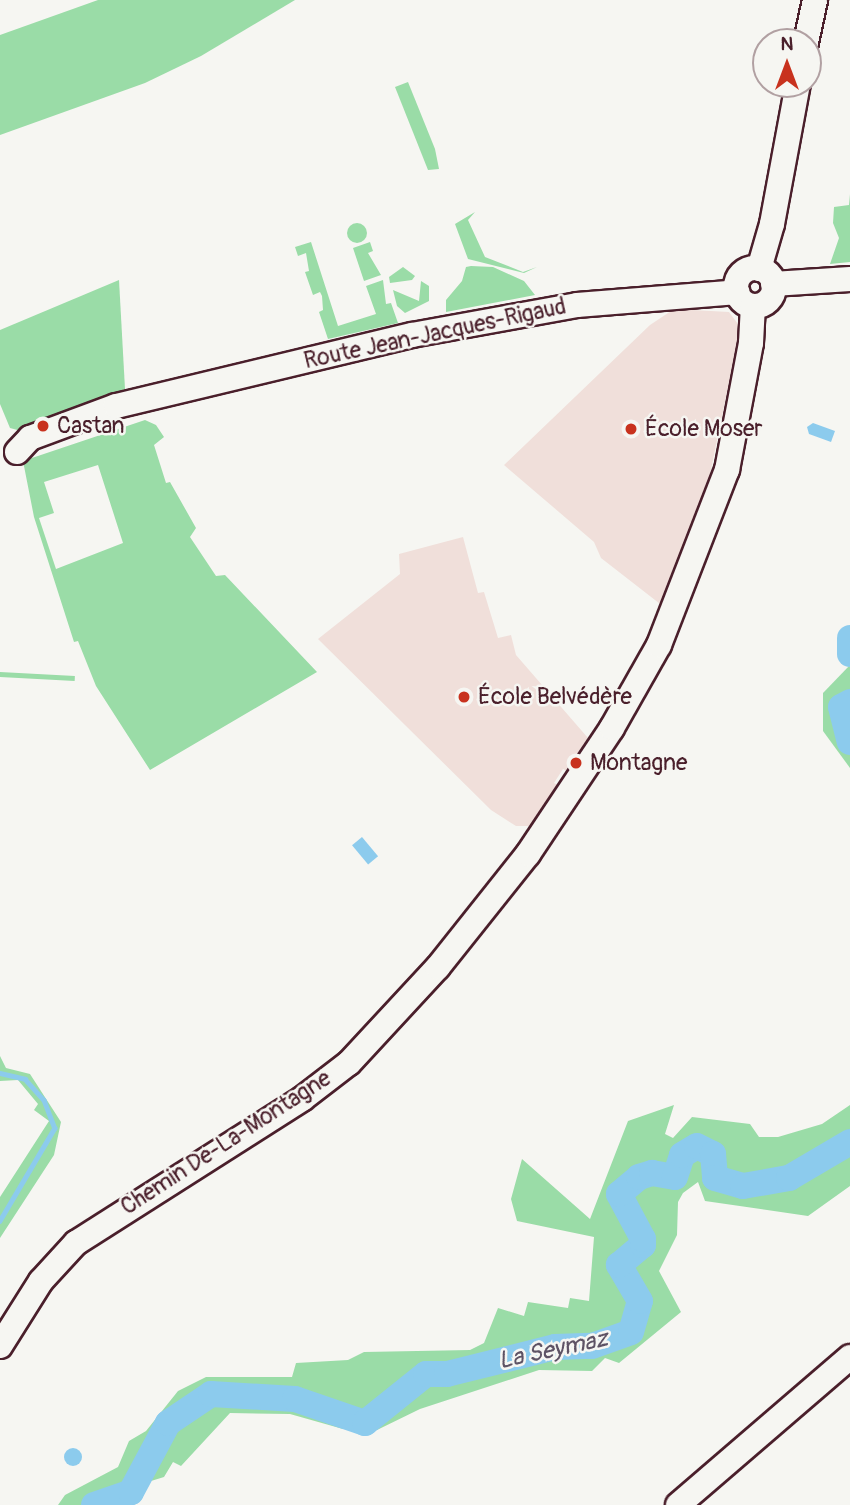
<!DOCTYPE html>
<html>
<head>
<meta charset="utf-8">
<style>
	body { margin:0 }
	#map { position:relative; width:850px; height:1505px; overflow:hidden; background:#f6f6f2; font-family:Pangolin,sans-serif }
	div>[style] { position:absolute }
	[style*='--x'] { left:calc(var(--x)*1px); top:calc(var(--y)*1px); width:calc(var(--w)*1px); rotate:calc(var(--a)*1deg) }
	.built>* { inset:0; background:#f0dfda }
	.green>* { inset:0; background:#9adca7; transform-origin:0 0 }
	.round { border-radius:50% }
	.water>* { inset:0; background:#8ccbed; transform-origin:0 0 }
	.stream>* { height:4.5px; margin:-2.25px; padding:0 2.25px; transform-origin:2.25px; border-radius:2.25px; background:#8ccbed }
	.river>* { height:26px; margin:-13px; padding:0 13px; transform-origin:13px; border-radius:13px; background:#8ccbed }
	.roads { filter:drop-shadow(2px 0 #4a1f2b) drop-shadow(-2px 0 #4a1f2b) drop-shadow(0 2px #4a1f2b) drop-shadow(0 -2px #4a1f2b) }
	.secondary>* { height:24px; margin:-12px; padding:0 12px; transform-origin:12px; border-radius:12px; background:#f6f6f2 }
	.secondary>.ring { margin:-12px; padding:0; box-sizing:content-box; background:none; border:24px solid #f6f6f2; border-radius:50% }
	.dots>* { width:19px; height:19px; translate:-50% -50%; box-sizing:border-box; border:4px solid #f6f6f2; border-radius:50% }
	span { translate:-50% -50%; white-space:nowrap; text-align:center; line-height:1.15; -webkit-text-stroke:5px #f6f6f2; paint-order:stroke }
	.street-label { font-size:23px; color:#4a1f2b }
	.poi-label { font-size:23px; color:#4a1f2b }
	.left { translate:0 -50%; text-align:left }
	.water-label { font-size:24px; color:#5e5365; font-style:italic }
	.north { position:absolute; left:752px; top:28px; width:70px; height:70px; box-sizing:border-box; background:#f6f6f2; border:2px solid #b1a0a2; border-radius:50%; rotate:0deg; font-size:19px; font-weight:700; line-height:28px; text-align:center; color:#4a1f2b }
	.north::after { content:''; display:block; margin:auto; width:24px; height:32px; background:#c8321e; clip-path:polygon(50% 0,100% 100%,50% 72%,0 100%) }
</style>
</head>
<body>
<div id="map">
	<div class="built">
		<i style="clip-path:polygon(674px 309px,729px 312px,738px 324px,739px 333px,706px 494px,664px 607px,601px 558px,594px 542px,504px 465px,650px 325px)"></i>
		<i style="clip-path:polygon(463px 537px,478px 593px,484px 592px,498px 638px,511px 635px,516px 655px,588px 738px,567px 771px,563px 769px,554px 783px,558px 785px,530px 826px,516px 826px,491px 810px,318px 639px,400px 574px,399px 554px)"></i>
	</div>
	<div class="green">
		<i style="clip-path:polygon(98px 0,295px 0,201px 56px,145px 83px,0 135px,0 35px)"></i>
		<i style="clip-path:polygon(408px 82px,435px 149px,439px 169px,428px 170px,395px 87px)"></i>
		<i style="clip-path:polygon(850px 194px,850px 262px,830px 264px,839px 238px,833px 223px,834px 207px,849px 205px)"></i>
		<i style="clip-path:polygon(475px 212px,468px 220px,485px 257px,523px 272px,537px 267px,524px 273px,468px 259px,455px 224px)"></i>
		<i class="round" style="left:347px;top:223px;width:20px;height:20px"></i>
		<i style="clip-path:polygon(311px 242px,338px 326px,376px 314px,366px 286px,383px 280px,386px 304px,391px 303px,398px 323px,328px 339px,319px 312px,323px 310px,322px 296px,320px 292px,313px 295px,305px 272px,309px 271px,306px 253px,298px 256px,295px 247px)"></i>
		<i style="clip-path:polygon(370px 242px,373px 251px,368px 253px,381px 275px,364px 281px,353px 248px)"></i>
		<i style="clip-path:polygon(471px 266px,493px 267px,524px 281px,535px 295px,446px 312px,446px 300px,462px 281px,466px 267px)"></i>
		<i style="clip-path:polygon(403px 267px,415px 276px,412px 280px,390px 283px,389px 277px)"></i>
		<i style="clip-path:polygon(119px 280px,125px 389px,21px 431px,10px 428px,0 404px,0 330px)"></i>
		<i style="clip-path:polygon(421px 281px,429px 286px,429px 301px,405px 313px,397px 306px,393px 290px,419px 301px)"></i>
		<i style="clip-path:polygon(evenodd,145px 420px,156px 425px,164px 437px,154px 445px,166px 483px,170px 482px,196px 528px,190px 537px,216px 576px,225px 575px,317px 672px,150px 770px,96px 686px,78px 641px,74px 642px,34px 517px,23px 461px,145px 420px,98px 465px,123px 543px,56px 569px,39px 518px,54px 513px,44px 482px,98px 465px)"></i>
		<i style="clip-path:polygon(850px 665px,850px 768px,823px 731px,823px 693px)"></i>
		<i style="left:0;top:672px;width:75px;height:5px;rotate:3deg"></i>
		<i style="clip-path:polygon(0 1056px,6px 1068px,30px 1074px,61px 1122px,54px 1155px,0 1238px,0 1197px,49px 1121px,34px 1110px,38px 1104px,18px 1080px,0 1081px)"></i>
		<i style="clip-path:polygon(674px 1105px,665px 1134px,673px 1138px,692px 1117px,750px 1124px,759px 1137px,778px 1137px,822px 1124px,850px 1105px,850px 1186px,808px 1216px,705px 1201px,698px 1182px,683px 1193px,678px 1202px,677px 1235px,659px 1271px,681px 1312px,619px 1363px,605px 1358px,592px 1371px,539px 1370px,420px 1409px,377px 1430px,343px 1429px,290px 1414px,230px 1413px,181px 1466px,173px 1462px,164px 1477px,151px 1481px,129px 1505px,58px 1505px,65px 1495px,118px 1467px,129px 1441px,146px 1431px,178px 1391px,206px 1377px,292px 1377px,296px 1363px,348px 1360px,364px 1352px,470px 1350px,484px 1343px,498px 1308px,524px 1316px,528px 1302px,568px 1308px,570px 1298px,589px 1301px,594px 1237px,517px 1221px,511px 1199px,522px 1159px,590px 1219px,628px 1121px)"></i>
	</div>
	<div class="water">
		<i style="clip-path:polygon(813px 423px,835px 431px,831px 442px,809px 434px,807px 427px)"></i>
		<i style="left:362px;top:837px;width:25px;height:13px;rotate:50deg"></i>
		<i class="round" style="left:64px;top:1448px;width:18px;height:18px"></i>
	</div>
	<div class="stream">
		<i style="--x:0;--y:1073;--w:26;--a:13"></i>
		<i style="--x:25;--y:1079;--w:28;--a:48"></i>
		<i style="--x:44;--y:1100;--w:30;--a:69"></i>
		<i style="--x:55;--y:1128;--w:108;--a:120.6"></i>
	</div>
	<div class="river">
		<i style="--x:850;--y:638;--w:16;--a:90"></i>
		<i style="--x:850;--y:702;--w:10;--a:151"></i>
		<i style="--x:841;--y:707;--w:36;--a:76"></i>
		<i style="--x:94;--y:1505;--w:39;--a:-19"></i>
		<i style="--x:131;--y:1492;--w:78;--a:-61.8"></i>
		<i style="--x:168;--y:1423;--w:52;--a:-34"></i>
		<i style="--x:211;--y:1394;--w:84;--a:3.4"></i>
		<i style="--x:295;--y:1399;--w:74;--a:18.9"></i>
		<i style="--x:365;--y:1423;--w:78;--a:-38.8"></i>
		<i style="--x:426;--y:1374;--w:21;--a:0"></i>
		<i style="--x:447;--y:1374;--w:111;--a:-14"></i>
		<i style="--x:555;--y:1347;--w:37;--a:-2"></i>
		<i style="--x:592;--y:1346;--w:41;--a:-19.7"></i>
		<i style="--x:631;--y:1332;--w:32;--a:-74"></i>
		<i style="--x:640;--y:1301;--w:42;--a:-120.3"></i>
		<i style="--x:619;--y:1265;--w:31;--a:-40"></i>
		<i style="--x:643;--y:1245;--w:6;--a:-90"></i>
		<i style="--x:643;--y:1239;--w:51;--a:-118.1"></i>
		<i style="--x:619;--y:1194;--w:26;--a:-40"></i>
		<i style="--x:639;--y:1177;--w:14;--a:-17"></i>
		<i style="--x:652;--y:1173;--w:23;--a:10"></i>
		<i style="--x:675;--y:1177;--w:23;--a:-72"></i>
		<i style="--x:682;--y:1155;--w:17;--a:-31"></i>
		<i style="--x:697;--y:1146;--w:18;--a:27"></i>
		<i style="--x:713;--y:1154;--w:24;--a:85"></i>
		<i style="--x:715;--y:1178;--w:29;--a:16"></i>
		<i style="--x:743;--y:1186;--w:47;--a:-9.9"></i>
		<i style="--x:789;--y:1178;--w:71;--a:-30.5"></i>
	</div>
	<div class="roads">
		<div class="secondary">
			<i style="--x:806;--y:42;--w:43;--a:-77.9"></i>
			<i class="ring" style="left:736px;top:268px;width:14px;height:14px"></i>
			<i style="--x:759;--y:269;--w:47;--a:-73.9"></i>
			<i style="--x:772;--y:224;--w:142;--a:-79.5"></i>
			<i style="--x:773;--y:284;--w:77;--a:-3.7"></i>
			<i style="--x:17;--y:452;--w:19;--a:-47"></i>
			<i style="--x:30;--y:438;--w:92;--a:-20.4"></i>
			<i style="--x:116;--y:406;--w:304;--a:-13.5"></i>
			<i style="--x:412;--y:335;--w:168;--a:-10.3"></i>
			<i style="--x:577;--y:305;--w:161;--a:-4.6"></i>
			<i style="--x:0;--y:1346;--w:77;--a:-57.8"></i>
			<i style="--x:41;--y:1281;--w:52;--a:-47.4"></i>
			<i style="--x:76;--y:1243;--w:268;--a:-32.5"></i>
			<i style="--x:302;--y:1099;--w:59;--a:-37.5"></i>
			<i style="--x:349;--y:1063;--w:131;--a:-47.2"></i>
			<i style="--x:438;--y:967;--w:144;--a:-51.5"></i>
			<i style="--x:528;--y:854;--w:151;--a:-56.3"></i>
			<i style="--x:612;--y:728;--w:95;--a:-60.5"></i>
			<i style="--x:659;--y:645;--w:188;--a:-68.8"></i>
			<i style="--x:727;--y:470;--w:129;--a:-79.3"></i>
			<i style="--x:751;--y:343;--w:37;--a:-87"></i>
			<i style="--x:678;--y:1505;--w:227;--a:-40.7"></i>
		</div>
	</div>
	<div class="dots">
		<i style="left:43px;top:426px;background:#c8321e"></i>
		<i style="left:631px;top:429px;background:#c8321e"></i>
		<i style="left:464px;top:697px;background:#c8321e"></i>
		<i style="left:576px;top:763px;background:#c8321e"></i>
	</div>
	<div class="street-label">
		<span style="left:435px;top:334px;rotate:-12deg">Route Jean-Jacques-Rigaud</span>
		<span style="left:226px;top:1143px;rotate:-33deg">Chemin De-La-Montagne</span>
	</div>
	<div class="poi-label">
		<span class="left" style="left:57px;top:426px">Castan</span>
		<span class="left" style="left:645px;top:429px">École Moser</span>
		<span class="left" style="left:478px;top:697px">École Belvédère</span>
		<span class="left" style="left:590px;top:763px">Montagne</span>
	</div>
	<div class="water-label">
		<span style="left:553px;top:1350px;rotate:-12deg">La Seymaz</span>
	</div>
	<div class="north">N</div>
</div>
</body>
</html>
